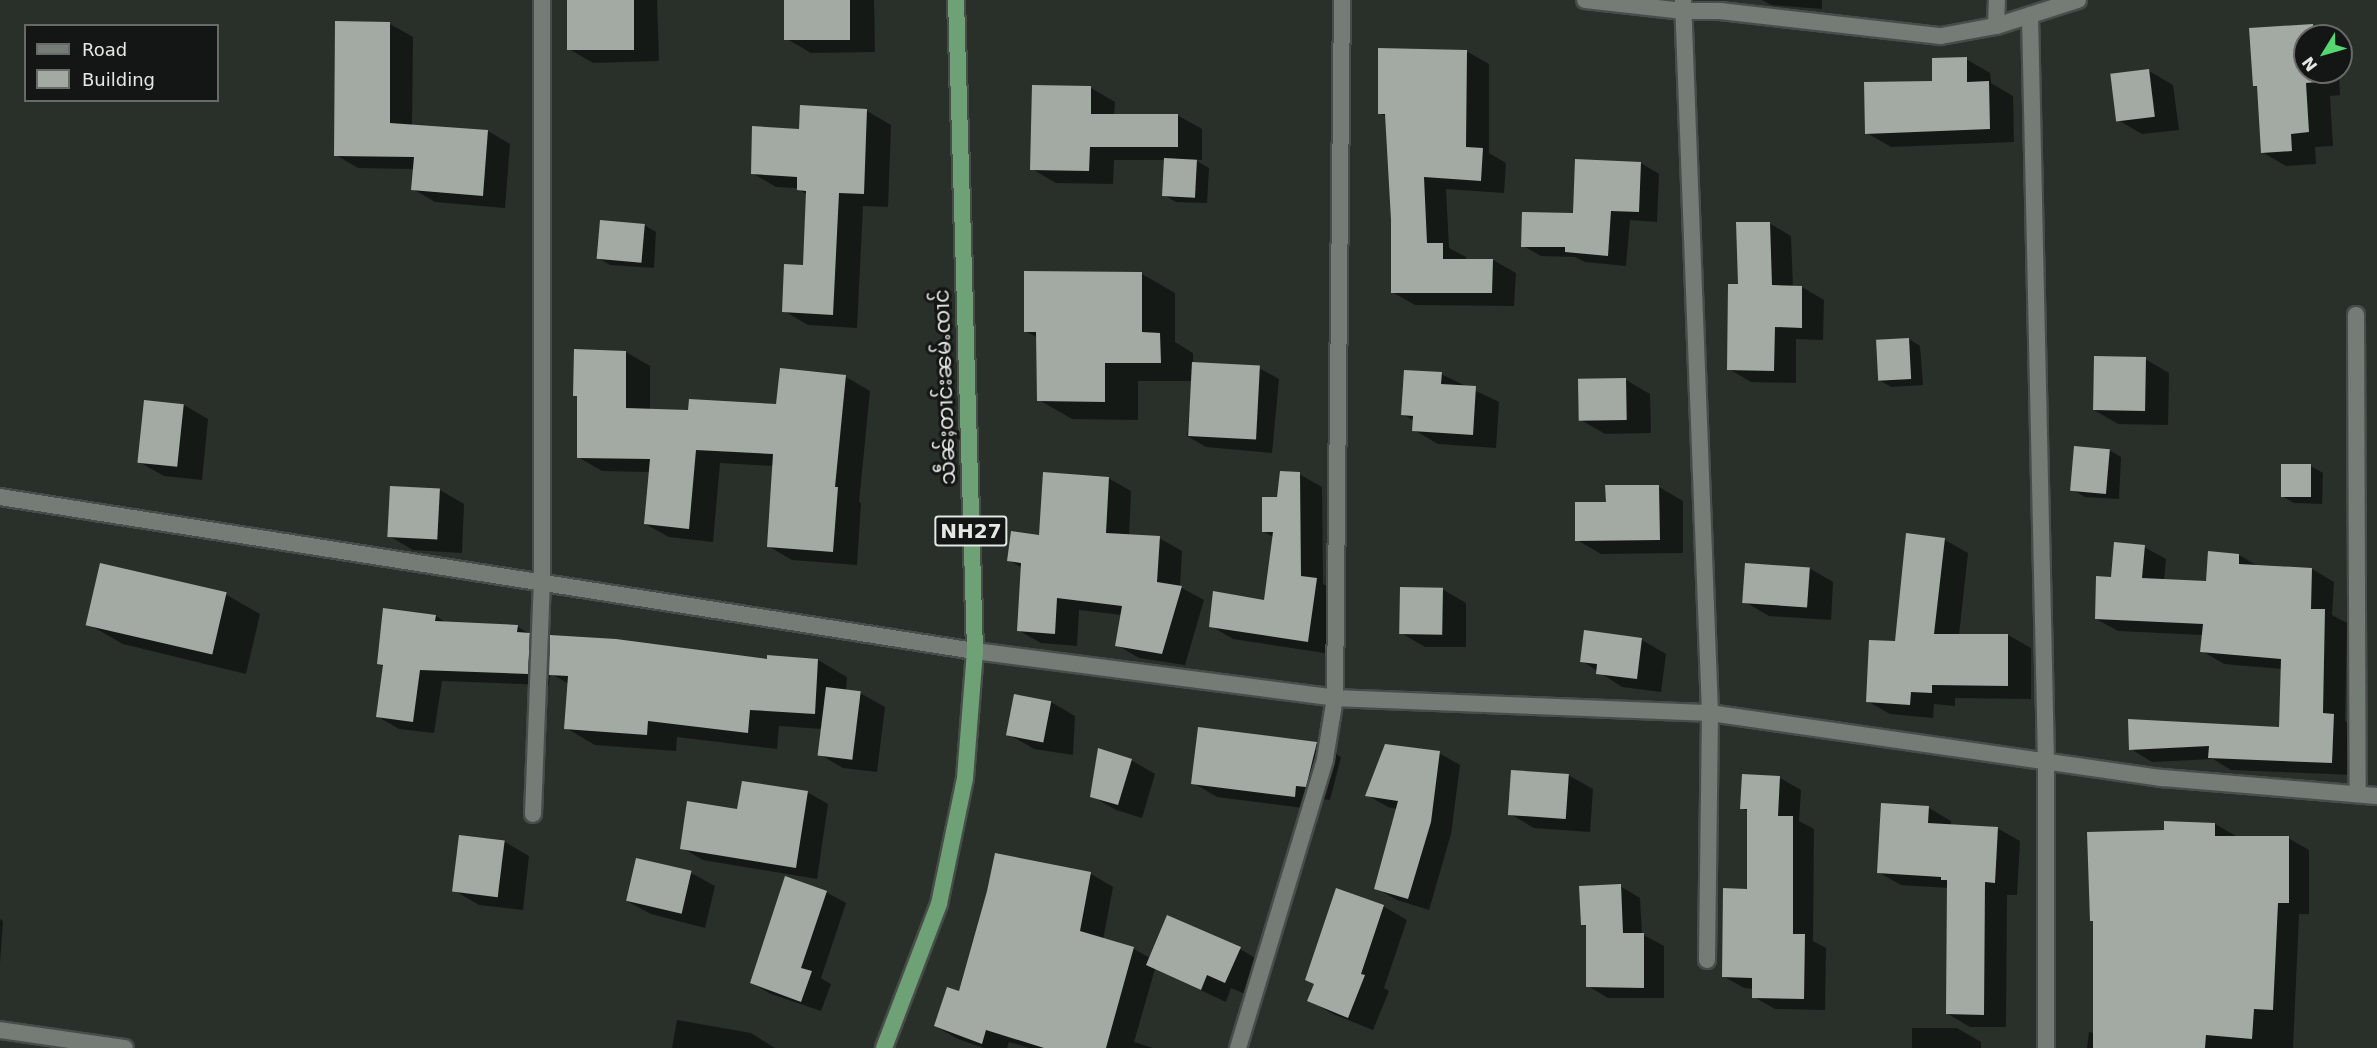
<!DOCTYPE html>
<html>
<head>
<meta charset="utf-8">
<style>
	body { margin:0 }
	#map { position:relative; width:2377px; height:1048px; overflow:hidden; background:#292f29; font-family:"DejaVu Sans","Noto Sans Myanmar",sans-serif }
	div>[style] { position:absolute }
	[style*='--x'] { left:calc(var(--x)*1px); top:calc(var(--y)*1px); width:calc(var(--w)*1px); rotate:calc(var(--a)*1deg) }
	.shadow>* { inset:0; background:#0007 }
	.building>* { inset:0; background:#a2aaa3; transform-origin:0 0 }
	.roads { filter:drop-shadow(2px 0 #484d49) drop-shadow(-2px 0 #484d49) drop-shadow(0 2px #484d49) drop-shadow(0 -2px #484d49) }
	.minor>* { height:16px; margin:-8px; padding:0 8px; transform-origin:8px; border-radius:8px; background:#747c75 }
	.trunk>* { height:16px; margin:-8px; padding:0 8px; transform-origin:8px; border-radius:8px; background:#6ea276 }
	span { translate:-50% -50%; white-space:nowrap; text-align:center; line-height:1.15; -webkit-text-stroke:6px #131614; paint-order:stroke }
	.shield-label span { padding:2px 4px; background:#131614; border:2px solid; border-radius:4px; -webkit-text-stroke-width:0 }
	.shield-label { font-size:20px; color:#e4e8e4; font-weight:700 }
	.street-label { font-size:21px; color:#e4e8e4 }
	.legend { position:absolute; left:24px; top:24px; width:195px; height:78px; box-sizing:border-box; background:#131614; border:2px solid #676a67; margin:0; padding:8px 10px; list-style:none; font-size:18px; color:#e4e8e4 }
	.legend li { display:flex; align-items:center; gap:12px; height:30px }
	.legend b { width:30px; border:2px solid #676a67 }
	.north { position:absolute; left:2293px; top:24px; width:60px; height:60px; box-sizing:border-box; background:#131614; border:2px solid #676a67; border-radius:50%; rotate:233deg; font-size:16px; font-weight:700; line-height:24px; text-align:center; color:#e4e8e4 }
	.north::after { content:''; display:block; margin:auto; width:21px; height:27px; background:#55d671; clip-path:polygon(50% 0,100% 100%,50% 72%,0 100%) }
</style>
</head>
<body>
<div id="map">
	<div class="shadow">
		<i style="clip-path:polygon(568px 0,657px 0,659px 61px,593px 63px,569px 49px)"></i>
		<i style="clip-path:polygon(785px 0,874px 0,875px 52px,811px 53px,787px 39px)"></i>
		<i style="clip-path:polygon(1762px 0,1822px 0,1822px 9px,1771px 5px)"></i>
		<i style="clip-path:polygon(337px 23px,390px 24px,413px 37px,412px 126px,488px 131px,510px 144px,505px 208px,435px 202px,413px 189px,414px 169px,358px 168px,336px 155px)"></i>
		<i style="clip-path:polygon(2313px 25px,2331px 36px,2305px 36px,2305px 72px,2339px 72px,2340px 95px,2330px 96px,2333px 146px,2315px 147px,2316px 164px,2286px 166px,2262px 152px,2259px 88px,2254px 85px)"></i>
		<i style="clip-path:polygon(1466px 51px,1489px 64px,1489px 153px,1506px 163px,1504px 193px,1446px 189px,1449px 248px,1466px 257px,1466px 261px,1493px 260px,1516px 273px,1514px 306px,1415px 305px,1392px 292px,1392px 220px,1387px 117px,1379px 113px)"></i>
		<i style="clip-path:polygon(1966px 59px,1990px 73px,1991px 83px,2013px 96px,2014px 142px,1891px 147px,1867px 133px)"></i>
		<i style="clip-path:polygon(2149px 71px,2173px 85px,2179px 130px,2142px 134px,2118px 120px)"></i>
		<i style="clip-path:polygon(1091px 88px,1115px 102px,1114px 116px,1177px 115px,1202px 129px,1202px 160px,1195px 160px,1209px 168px,1207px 203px,1176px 202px,1164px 195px,1166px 160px,1114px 160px,1113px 184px,1056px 183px,1032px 169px)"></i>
		<i style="clip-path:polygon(802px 107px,867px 111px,891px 125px,888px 207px,863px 206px,857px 328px,808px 325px,784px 311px,804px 267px,807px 195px,798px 188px,776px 187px,752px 173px,801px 130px)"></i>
		<i style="clip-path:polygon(1641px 163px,1659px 174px,1657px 222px,1630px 220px,1626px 266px,1585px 262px,1575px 257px,1541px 256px,1523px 246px,1575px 214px)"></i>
		<i style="clip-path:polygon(1769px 223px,1791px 236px,1793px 287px,1802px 287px,1824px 300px,1823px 340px,1796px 339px,1796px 383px,1751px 382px,1729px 369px,1740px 286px)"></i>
		<i style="clip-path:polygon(644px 225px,656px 232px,654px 268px,610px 265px,598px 258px)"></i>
		<i style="clip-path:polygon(1142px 274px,1175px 293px,1175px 342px,1193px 353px,1193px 364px,1259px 368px,1279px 379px,1272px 453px,1206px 447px,1187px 436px,1192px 381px,1138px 381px,1138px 420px,1072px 419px,1039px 400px,1038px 338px,1025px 331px)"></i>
		<i style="clip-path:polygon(1909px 339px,1920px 346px,1923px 385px,1891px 387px,1879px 380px)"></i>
		<i style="clip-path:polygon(626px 352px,650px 366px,650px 411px,690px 412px,778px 406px,781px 370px,846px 377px,870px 391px,859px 502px,861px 503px,857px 565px,792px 560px,768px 546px,774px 466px,720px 463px,713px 542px,669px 537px,645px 524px,650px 472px,602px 471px,578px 457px,579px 398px,575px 395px)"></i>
		<i style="clip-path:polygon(2145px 359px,2169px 373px,2168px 425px,2118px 424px,2094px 410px)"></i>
		<i style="clip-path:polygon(1441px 374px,1499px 402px,1496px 448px,1438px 444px,1414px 430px,1414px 421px,1403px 414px)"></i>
		<i style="clip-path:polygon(1626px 380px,1650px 394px,1651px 433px,1605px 434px,1581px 420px)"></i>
		<i style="clip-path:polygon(184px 405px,208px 419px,202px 480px,164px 476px,139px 462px)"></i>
		<i style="clip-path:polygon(2109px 450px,2121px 457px,2119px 499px,2085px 497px,2073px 490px)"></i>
		<i style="clip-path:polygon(2311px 466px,2323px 473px,2322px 504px,2294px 503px,2282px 496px)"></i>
		<i style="clip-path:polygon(1299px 474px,1322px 487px,1323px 584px,1339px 593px,1331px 654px,1233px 639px,1211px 626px,1265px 602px,1273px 537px,1263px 531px,1278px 498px)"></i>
		<i style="clip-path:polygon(1108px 478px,1131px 491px,1129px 536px,1159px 538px,1182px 551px,1180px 587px,1204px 600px,1185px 665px,1139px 658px,1117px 645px,1122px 615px,1079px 610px,1077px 646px,1041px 643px,1018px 630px,1022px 568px,1009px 560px)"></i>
		<i style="clip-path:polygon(1659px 487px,1683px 501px,1683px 553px,1601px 554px,1577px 540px,1607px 504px)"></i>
		<i style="clip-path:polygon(440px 490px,464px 504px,462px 553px,413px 550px,389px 536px)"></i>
		<i style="clip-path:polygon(1907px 535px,1945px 540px,1968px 553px,1959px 635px,2008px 635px,2031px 648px,2031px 699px,1955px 698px,1955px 706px,1934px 704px,1933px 718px,1890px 714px,1867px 701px,1896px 643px)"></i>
		<i style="clip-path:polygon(2144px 547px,2166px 559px,2164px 580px,2207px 582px,2239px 555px,2258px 566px,2312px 569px,2334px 582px,2332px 615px,2347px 623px,2345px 721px,2355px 728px,2353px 775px,2231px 770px,2213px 759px,2152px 762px,2131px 749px,2280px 729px,2282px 669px,2224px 664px,2202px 651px,2203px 635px,2118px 631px,2096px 619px,2113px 578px)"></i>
		<i style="clip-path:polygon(1809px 568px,1833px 582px,1831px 620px,1769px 616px,1745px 602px)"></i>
		<i style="clip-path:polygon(1442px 589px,1466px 603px,1466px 647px,1425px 647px,1401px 633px)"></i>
		<i style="clip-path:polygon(225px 594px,260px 614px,246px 674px,123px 644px,88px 624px)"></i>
		<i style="clip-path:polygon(436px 616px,447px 623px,517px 626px,551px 648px,768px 660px,818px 660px,847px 677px,846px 691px,860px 693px,885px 707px,877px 772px,843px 768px,819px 754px,822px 729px,779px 726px,777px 749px,677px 737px,676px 751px,595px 745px,566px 728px,569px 684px,550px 673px,549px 685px,442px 681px,434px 733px,399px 729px,377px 716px,384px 667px,378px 663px)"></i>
		<i style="clip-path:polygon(1642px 640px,1666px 654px,1661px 692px,1622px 687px,1582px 661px)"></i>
		<i style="clip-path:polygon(1051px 702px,1075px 716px,1073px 755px,1034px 749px,1010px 735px)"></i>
		<i style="clip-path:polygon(1317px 743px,1341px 757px,1330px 800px,1320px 799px,1319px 810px,1217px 797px,1193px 783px)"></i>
		<i style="clip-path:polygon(1439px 753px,1460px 765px,1451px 834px,1429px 910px,1397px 900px,1376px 888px,1397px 809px,1388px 807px,1367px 795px)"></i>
		<i style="clip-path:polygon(1131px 760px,1155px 774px,1142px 818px,1116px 810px,1092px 796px)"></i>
		<i style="clip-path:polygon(1568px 775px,1593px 789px,1590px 832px,1534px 828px,1510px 814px)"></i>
		<i style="clip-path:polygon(1780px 778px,1801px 790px,1799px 821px,1814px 829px,1813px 941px,1826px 948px,1825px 1010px,1775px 1009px,1754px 997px,1754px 989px,1744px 988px,1723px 976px,1748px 890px,1749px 812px,1742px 808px)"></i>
		<i style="clip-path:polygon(807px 792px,828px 804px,817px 879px,703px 860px,682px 848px,739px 811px)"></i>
		<i style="clip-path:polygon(1929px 808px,1951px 821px,1951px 825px,1997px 828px,2020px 841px,2017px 895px,2007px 895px,2006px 1027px,1970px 1027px,1948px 1014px,1948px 888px,1901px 885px,1878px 872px)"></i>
		<i style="clip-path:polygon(2215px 824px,2236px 836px,2288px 838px,2309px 850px,2309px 914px,2299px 914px,2293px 1048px,2087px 1048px,2089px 1032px,2094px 1033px,2166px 831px)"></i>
		<i style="clip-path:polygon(505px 842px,529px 856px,523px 910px,479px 905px,455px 891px)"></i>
		<i style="clip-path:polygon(638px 859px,691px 873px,715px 886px,705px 928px,651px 914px,627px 901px)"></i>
		<i style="clip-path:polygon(1091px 874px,1113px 887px,1103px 940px,1134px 949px,1150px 958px,1168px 917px,1240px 949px,1264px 963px,1250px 996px,1231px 988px,1226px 1002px,1155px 969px,1134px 1042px,1153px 1048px,1030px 1048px,1009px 1042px,1007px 1048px,984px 1048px,958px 1039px,935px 1026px,960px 993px)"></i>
		<i style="clip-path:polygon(1620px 886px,1640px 898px,1642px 934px,1664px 946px,1664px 998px,1608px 998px,1588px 986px,1587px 927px,1583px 924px)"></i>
		<i style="clip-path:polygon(826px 892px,846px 903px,821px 978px,831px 984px,821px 1011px,771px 994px,752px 983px)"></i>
		<i style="clip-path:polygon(1383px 906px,1407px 920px,1384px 988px,1389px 991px,1373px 1030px,1333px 1014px,1309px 1000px)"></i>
		<i style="clip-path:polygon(0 919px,3px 921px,0 964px)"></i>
		<i style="clip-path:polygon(677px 1020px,751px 1033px,775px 1048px,672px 1048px)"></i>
		<i style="clip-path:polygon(1912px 1028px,1957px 1028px,1981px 1042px,1981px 1048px,1912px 1048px)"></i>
	</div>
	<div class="building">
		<i style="left:567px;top:0;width:67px;height:50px"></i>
		<i style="left:784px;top:0;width:66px;height:40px"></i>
		<i style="clip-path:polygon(335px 21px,390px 22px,390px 123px,488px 130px,483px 196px,411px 190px,414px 157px,334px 156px)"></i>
		<i style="clip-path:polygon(2313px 24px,2314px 36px,2305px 36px,2305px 72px,2316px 72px,2317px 82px,2306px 83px,2309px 132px,2291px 134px,2292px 151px,2261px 153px,2257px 86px,2253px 86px,2249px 28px)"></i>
		<i style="clip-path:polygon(1378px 48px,1467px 50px,1466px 147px,1483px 148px,1481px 181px,1424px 177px,1427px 243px,1443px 243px,1443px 259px,1493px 259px,1492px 293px,1391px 293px,1391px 220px,1385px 114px,1378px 114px)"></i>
		<i style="clip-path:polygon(1967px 57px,1967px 82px,1989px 81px,1990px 129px,1865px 134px,1864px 82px,1932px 81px,1932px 58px)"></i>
		<i style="left:2149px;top:69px;width:48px;height:39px;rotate:83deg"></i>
		<i style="clip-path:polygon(1032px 85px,1091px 86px,1091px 114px,1178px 114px,1178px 147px,1090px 147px,1089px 171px,1030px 170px)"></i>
		<i style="clip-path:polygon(800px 105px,867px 109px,864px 194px,839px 193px,833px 315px,782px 312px,784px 264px,803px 265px,806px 191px,797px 190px,797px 177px,751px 174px,752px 126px,799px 129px)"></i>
		<i style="left:1164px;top:158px;width:33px;height:38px;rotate:3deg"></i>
		<i style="clip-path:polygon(1575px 159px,1641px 162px,1639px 212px,1611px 211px,1608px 256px,1565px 252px,1565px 247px,1521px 247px,1522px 212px,1573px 213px)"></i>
		<i style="left:600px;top:220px;width:45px;height:39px;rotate:5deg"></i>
		<i style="clip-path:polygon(1736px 222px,1770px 222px,1772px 285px,1802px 286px,1802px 328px,1775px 327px,1774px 371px,1727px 370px,1728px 284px,1738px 284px)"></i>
		<i style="clip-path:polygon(1024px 271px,1142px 272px,1142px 332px,1160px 333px,1161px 363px,1105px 363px,1105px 402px,1037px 401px,1036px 332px,1024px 332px)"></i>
		<i style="left:1909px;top:338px;width:41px;height:33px;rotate:87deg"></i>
		<i style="clip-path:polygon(574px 349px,626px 351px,626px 408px,688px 410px,689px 399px,776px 404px,780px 368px,846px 375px,835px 487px,838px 487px,833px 552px,767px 547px,773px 454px,696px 450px,689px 529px,644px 524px,650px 459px,577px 458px,577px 396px,573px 396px)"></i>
		<i style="left:2094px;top:356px;width:52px;height:54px;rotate:1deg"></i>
		<i style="left:1192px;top:362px;width:68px;height:74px;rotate:3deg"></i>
		<i style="clip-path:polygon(1404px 370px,1442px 372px,1441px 384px,1476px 386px,1473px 435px,1412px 431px,1413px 416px,1401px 415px)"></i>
		<i style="left:1626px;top:378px;width:42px;height:48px;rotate:89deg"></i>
		<i style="left:144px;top:400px;width:40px;height:63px;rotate:6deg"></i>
		<i style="left:2074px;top:446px;width:36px;height:45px;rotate:5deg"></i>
		<i style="left:2281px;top:464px;width:30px;height:33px"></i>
		<i style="clip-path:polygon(1280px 471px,1300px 472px,1301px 576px,1317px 578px,1308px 642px,1209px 627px,1213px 591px,1264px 600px,1273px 532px,1262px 532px,1262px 497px,1277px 497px)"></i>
		<i style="clip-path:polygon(1043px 472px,1109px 477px,1106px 533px,1160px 536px,1157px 582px,1182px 586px,1162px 654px,1115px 646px,1122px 606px,1057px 598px,1055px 634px,1017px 631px,1021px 563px,1007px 561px,1011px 531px,1039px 535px)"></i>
		<i style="clip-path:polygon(1605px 485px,1659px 485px,1660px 540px,1575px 541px,1575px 502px,1606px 502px)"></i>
		<i style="left:390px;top:486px;width:50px;height:51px;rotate:3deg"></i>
		<i style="clip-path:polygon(1906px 533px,1945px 538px,1934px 634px,2008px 634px,2008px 686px,1932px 685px,1932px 693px,1911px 692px,1910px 705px,1866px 702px,1869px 640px,1895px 641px)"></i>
		<i style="clip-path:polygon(2114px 542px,2145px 545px,2142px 578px,2206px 581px,2208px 551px,2239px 554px,2239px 564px,2312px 568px,2311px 609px,2325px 609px,2323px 713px,2334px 714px,2332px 763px,2208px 758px,2209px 746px,2129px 750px,2128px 719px,2279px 727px,2281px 659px,2200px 652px,2203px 624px,2095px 619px,2096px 576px,2111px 577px)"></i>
		<i style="left:100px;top:563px;width:130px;height:64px;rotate:13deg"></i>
		<i style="left:1745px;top:563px;width:65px;height:40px;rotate:4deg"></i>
		<i style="left:1400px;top:587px;width:43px;height:47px;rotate:1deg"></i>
		<i style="clip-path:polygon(383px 608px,436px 615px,435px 621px,518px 625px,517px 632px,530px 633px,528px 674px,420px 670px,413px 722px,376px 717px,383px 665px,377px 664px)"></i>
		<i style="clip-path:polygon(1584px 630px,1642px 638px,1637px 679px,1596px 674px,1597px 664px,1580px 662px)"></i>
		<i style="clip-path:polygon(550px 635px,616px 639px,767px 659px,767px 655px,818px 659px,815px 714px,750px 710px,748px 733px,648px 721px,647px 735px,564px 729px,568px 676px,549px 675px)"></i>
		<i style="left:826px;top:687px;width:35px;height:69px;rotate:7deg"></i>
		<i style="left:1014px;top:694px;width:38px;height:42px;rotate:11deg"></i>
		<i style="clip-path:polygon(1198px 727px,1317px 742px,1306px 787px,1296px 786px,1295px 797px,1191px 784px)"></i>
		<i style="clip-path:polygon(1385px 744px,1440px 751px,1431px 822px,1408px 899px,1374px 889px,1398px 801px,1365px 796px)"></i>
		<i style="clip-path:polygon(1098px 748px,1132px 759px,1118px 805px,1090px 797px)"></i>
		<i style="left:1511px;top:770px;width:58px;height:45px;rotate:4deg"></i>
		<i style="clip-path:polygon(1742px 774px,1780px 776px,1778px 816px,1793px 816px,1793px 934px,1805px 934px,1804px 999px,1752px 998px,1752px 978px,1722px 977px,1723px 888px,1747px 889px,1747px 809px,1740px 809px)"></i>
		<i style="clip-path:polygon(742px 781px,808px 791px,796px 868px,680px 849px,687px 801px,737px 809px)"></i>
		<i style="clip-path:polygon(1881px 803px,1929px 806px,1928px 823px,1998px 827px,1995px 883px,1985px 882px,1984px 1015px,1946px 1014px,1947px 880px,1941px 880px,1941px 877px,1877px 873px)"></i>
		<i style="clip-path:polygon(2164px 821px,2215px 823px,2215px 836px,2289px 836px,2289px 903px,2278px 903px,2273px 1010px,2254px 1009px,2252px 1039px,2206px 1035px,2205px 1048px,2093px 1048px,2093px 921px,2090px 921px,2087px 832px,2164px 830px)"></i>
		<i style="left:459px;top:835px;width:46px;height:57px;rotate:7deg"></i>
		<i style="clip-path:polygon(995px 853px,1091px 872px,1080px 931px,1134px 947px,1106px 1048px,1044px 1048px,986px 1030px,982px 1044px,934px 1026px,947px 987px,959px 991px,987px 891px)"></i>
		<i style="left:636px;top:858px;width:57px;height:44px;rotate:13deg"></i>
		<i style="clip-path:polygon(785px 876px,827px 891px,801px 968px,812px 971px,801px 1002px,750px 983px)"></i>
		<i style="clip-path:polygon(1621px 884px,1623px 933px,1644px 933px,1644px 988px,1586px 987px,1586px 925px,1581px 925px,1579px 886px)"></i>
		<i style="clip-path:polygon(1336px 888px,1384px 905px,1361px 974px,1365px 975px,1348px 1018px,1307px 1001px,1314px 984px,1305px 980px)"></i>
		<i style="clip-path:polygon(1167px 915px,1241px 947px,1225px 983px,1207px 975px,1201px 990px,1146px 965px)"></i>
	</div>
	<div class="roads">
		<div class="minor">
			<i style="--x:1585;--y:0;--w:99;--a:6.4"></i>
			<i style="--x:1683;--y:11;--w:37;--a:0"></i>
			<i style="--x:1720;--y:11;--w:222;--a:6.5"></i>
			<i style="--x:1941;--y:36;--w:56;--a:-10.3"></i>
			<i style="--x:1996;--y:26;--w:86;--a:-17.6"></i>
			<i style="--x:1683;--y:0;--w:714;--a:87.83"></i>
			<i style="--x:1710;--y:713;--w:247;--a:90.7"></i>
			<i style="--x:2030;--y:15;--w:746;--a:88.77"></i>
			<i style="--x:2046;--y:761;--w:287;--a:90"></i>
			<i style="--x:1996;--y:26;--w:26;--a:-88"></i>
			<i style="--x:2356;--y:315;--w:479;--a:89.8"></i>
			<i style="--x:0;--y:497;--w:987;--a:8.98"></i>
			<i style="--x:975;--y:651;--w:363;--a:7.4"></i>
			<i style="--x:1335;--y:698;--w:375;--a:2.3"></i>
			<i style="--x:1710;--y:713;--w:457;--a:8.2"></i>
			<i style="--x:2162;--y:778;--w:216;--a:4.8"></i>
			<i style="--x:533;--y:814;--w:231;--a:-87.8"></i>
			<i style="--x:542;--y:583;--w:583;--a:-90"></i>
			<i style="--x:0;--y:1030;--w:126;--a:8.2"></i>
			<i style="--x:1238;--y:1048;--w:302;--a:-73.2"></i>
			<i style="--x:1325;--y:759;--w:62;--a:-80.7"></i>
			<i style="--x:1335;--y:698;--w:698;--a:-89.43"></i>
		</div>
		<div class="trunk">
			<i style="--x:884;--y:1048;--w:154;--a:-69.1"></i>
			<i style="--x:939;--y:904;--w:129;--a:-78.3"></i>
			<i style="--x:965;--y:778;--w:127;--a:-85.5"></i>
			<i style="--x:975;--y:651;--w:651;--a:-91.67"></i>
		</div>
	</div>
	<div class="shield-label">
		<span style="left:971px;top:531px">NH27</span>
	</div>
	<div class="street-label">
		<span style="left:945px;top:387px;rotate:-92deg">သဵၼ်ႈတၢင်းၼမ်ႉၸၢင်</span>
	</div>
	<ul class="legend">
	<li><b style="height:8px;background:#747c75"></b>Road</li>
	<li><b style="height:16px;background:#a2aaa3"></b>Building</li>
	</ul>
	<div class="north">N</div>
</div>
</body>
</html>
